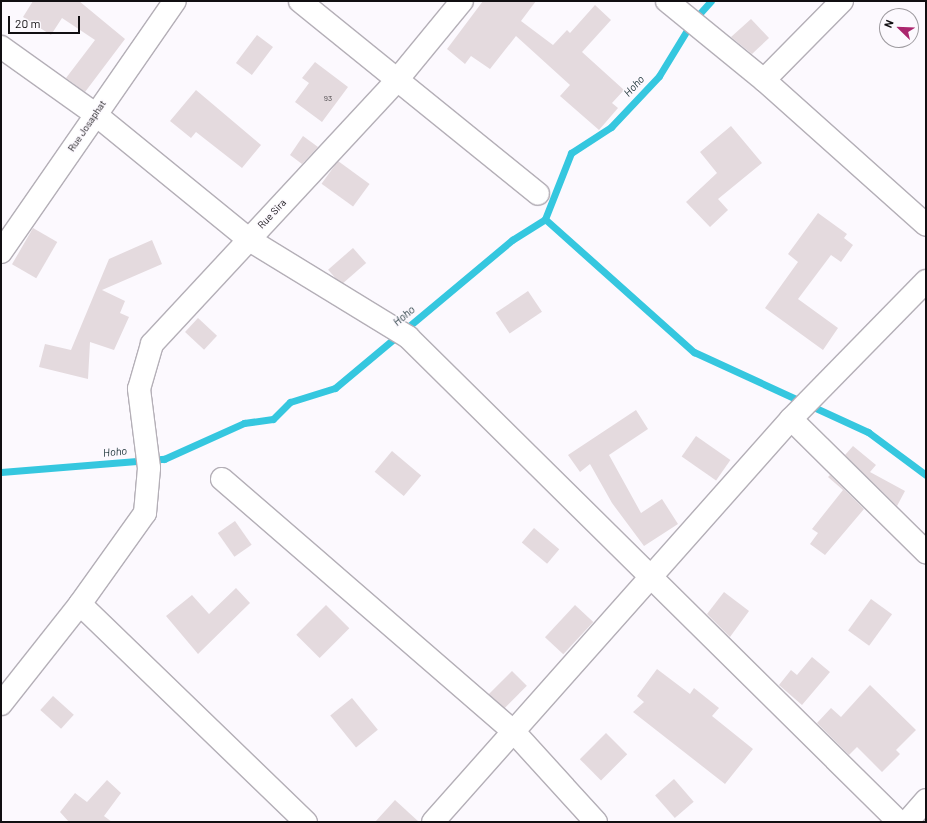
<!DOCTYPE html>
<html>
<head>
<meta charset="utf-8">
<style>
	body { margin:0 }
	#map { position:relative; width:927px; height:823px; overflow:hidden; background:#fcf9fe; font-family:Barlow,sans-serif }
	div>[style] { position:absolute }
	[style*='--x'] { left:calc(var(--x)*1px); top:calc(var(--y)*1px); width:calc(var(--w)*1px); rotate:calc(var(--a)*1deg) }
	.stream>* { height:7px; margin:-3.5px; padding:0 3.5px; transform-origin:3.5px; border-radius:3.5px; background:#35c7df }
	.building>* { inset:0; background:#e4dade; transform-origin:0 0 }
	.roads { filter:drop-shadow(1px 0 #b4afb7) drop-shadow(-1px 0 #b4afb7) drop-shadow(0 1px #b4afb7) drop-shadow(0 -1px #b4afb7) }
	.minor>* { height:22px; margin:-11px; padding:0 11px; transform-origin:11px; border-radius:11px; background:#fff }
	span { translate:-50% -50%; white-space:nowrap; text-align:center; line-height:1.15; -webkit-text-stroke:3px #fcf9fe; paint-order:stroke }
	.number-label { font-size:8px; color:#464245 }
	.number-label span { -webkit-text-stroke-width:0 }
	.street-label { font-size:10px; color:#110f12 }
	.water-label { font-size:11px; color:#172e33; font-style:italic }
	.frame { position:absolute; inset:0; border:2px solid #110f12; pointer-events:none }
	.north { position:absolute; left:879px; top:8px; width:40px; height:40px; box-sizing:border-box; background:#fcf9fe; border:1px solid #9e9ba0; border-radius:50%; rotate:293deg; font-size:11px; font-weight:700; line-height:16px; text-align:center; color:#110f12 }
	.north::after { content:''; display:block; margin:auto; width:14px; height:18px; background:#ab266e; clip-path:polygon(50% 0,100% 100%,50% 72%,0 100%) }
	.scale { position:absolute; left:8px; top:16px; width:72px; height:18px; box-sizing:border-box; border:2px solid #110f12; border-top:0; padding-left:5px; font-size:12px; line-height:14px; white-space:nowrap; color:#110f12; -webkit-text-stroke:3px #fcf9fe; paint-order:stroke }
</style>
</head>
<body>
<div id="map">
	<div class="stream">
		<i style="--x:545;--y:219;--w:200;--a:41.8"></i>
		<i style="--x:694;--y:352;--w:192;--a:24.7"></i>
		<i style="--x:868;--y:432;--w:72;--a:36.6"></i>
		<i style="--x:1;--y:472;--w:164;--a:-4.6"></i>
		<i style="--x:164;--y:459;--w:88;--a:-24.2"></i>
		<i style="--x:244;--y:423;--w:29;--a:-8"></i>
		<i style="--x:273;--y:419;--w:24;--a:-45"></i>
		<i style="--x:290;--y:402;--w:47;--a:-17.3"></i>
		<i style="--x:335;--y:388;--w:231;--a:-39.9"></i>
		<i style="--x:512;--y:240;--w:39;--a:-32"></i>
		<i style="--x:545;--y:219;--w:71;--a:-68.5"></i>
		<i style="--x:571;--y:153;--w:48;--a:-33"></i>
		<i style="--x:611;--y:127;--w:70;--a:-46.7"></i>
		<i style="--x:659;--y:76;--w:63;--a:-58.6"></i>
		<i style="--x:692;--y:22;--w:28;--a:-48"></i>
	</div>
	<div class="building">
		<i style="clip-path:polygon(33px 1px,79px 1px,125px 39px,85px 92px,66px 78px,95px 40px,62px 18px,51px 35px,23px 17px)"></i>
		<i style="clip-path:polygon(483px 1px,536px 1px,521px 21px,553px 45px,567px 30px,570px 33px,595px 5px,611px 20px,582px 52px,624px 90px,612px 103px,618px 108px,599px 130px,560px 96px,570px 85px,516px 36px,490px 69px,471px 56px,465px 64px,447px 49px)"></i>
		<i style="clip-path:polygon(751px 19px,769px 38px,752px 54px,731px 37px)"></i>
		<i style="left:257px;top:35px;width:20px;height:35px;rotate:37deg"></i>
		<i style="clip-path:polygon(315px 62px,348px 87px,322px 122px,295px 102px,309px 83px,302px 78px)"></i>
		<i style="clip-path:polygon(196px 90px,261px 145px,242px 168px,196px 132px,191px 138px,170px 121px)"></i>
		<i style="clip-path:polygon(731px 126px,762px 163px,718px 199px,728px 210px,710px 227px,686px 202px,717px 173px,700px 152px)"></i>
		<i style="clip-path:polygon(303px 136px,318px 147px,302px 164px,290px 155px)"></i>
		<i style="left:338px;top:161px;width:39px;height:28px;rotate:36deg"></i>
		<i style="clip-path:polygon(818px 213px,847px 234px,844px 238px,853px 245px,841px 262px,831px 255px,798px 299px,838px 328px,823px 350px,765px 308px,798px 262px,788px 254px)"></i>
		<i style="left:33px;top:228px;width:28px;height:42px;rotate:30deg"></i>
		<i style="clip-path:polygon(152px 240px,162px 264px,102px 290px,125px 301px,120px 313px,129px 317px,114px 350px,90px 342px,88px 379px,39px 367px,45px 344px,71px 350px,109px 259px)"></i>
		<i style="left:353px;top:248px;width:20px;height:33px;rotate:49deg"></i>
		<i style="left:528px;top:291px;width:25px;height:39px;rotate:56deg"></i>
		<i style="left:198px;top:318px;width:26px;height:19px;rotate:43deg"></i>
		<i style="clip-path:polygon(636px 410px,648px 429px,609px 455px,641px 513px,662px 499px,678px 524px,644px 546px,612px 503px,590px 464px,580px 472px,568px 455px)"></i>
		<i style="left:696px;top:436px;width:42px;height:25px;rotate:35deg"></i>
		<i style="clip-path:polygon(853px 446px,876px 465px,870px 472px,905px 491px,897px 506px,845px 455px)"></i>
		<i style="left:392px;top:451px;width:38px;height:27px;rotate:40deg"></i>
		<i style="clip-path:polygon(830px 475px,864px 509px,825px 555px,810px 544px,818px 533px,812px 529px,843px 490px,828px 477px)"></i>
		<i style="left:235px;top:521px;width:29px;height:21px;rotate:55deg"></i>
		<i style="left:534px;top:528px;width:33px;height:19px;rotate:40deg"></i>
		<i style="clip-path:polygon(236px 588px,250px 603px,198px 654px,166px 616px,192px 595px,209px 614px)"></i>
		<i style="clip-path:polygon(724px 592px,749px 611px,730px 637px,707px 614px)"></i>
		<i style="left:871px;top:599px;width:26px;height:39px;rotate:36deg"></i>
		<i style="left:326px;top:605px;width:33px;height:42px;rotate:45deg"></i>
		<i style="left:575px;top:605px;width:25px;height:44px;rotate:43deg"></i>
		<i style="clip-path:polygon(812px 657px,830px 672px,802px 705px,779px 685px,791px 670px,797px 675px)"></i>
		<i style="clip-path:polygon(657px 669px,690px 694px,694px 688px,719px 708px,712px 716px,753px 749px,725px 784px,633px 712px,644px 702px,637px 696px)"></i>
		<i style="left:512px;top:671px;width:21px;height:33px;rotate:45deg"></i>
		<i style="clip-path:polygon(870px 685px,916px 730px,896px 750px,900px 754px,882px 772px,857px 747px,849px 755px,817px 723px,831px 708px,841px 717px)"></i>
		<i style="left:53px;top:696px;width:28px;height:19px;rotate:42deg"></i>
		<i style="left:352px;top:698px;width:41px;height:28px;rotate:51deg"></i>
		<i style="left:606px;top:733px;width:30px;height:37px;rotate:45deg"></i>
		<i style="left:674px;top:779px;width:30px;height:25px;rotate:49deg"></i>
		<i style="clip-path:polygon(107px 780px,121px 793px,104px 816px,112px 822px,69px 822px,60px 812px,75px 793px,87px 802px)"></i>
		<i style="clip-path:polygon(395px 800px,419px 822px,375px 822px)"></i>
	</div>
	<div class="roads">
		<div class="minor">
			<i style="--x:300;--y:1;--w:306;--a:39"></i>
			<i style="--x:667;--y:1;--w:125;--a:39.2"></i>
			<i style="--x:764;--y:80;--w:217;--a:41.8"></i>
			<i style="--x:1;--y:47;--w:115;--a:35.5"></i>
			<i style="--x:95;--y:114;--w:198;--a:39.2"></i>
			<i style="--x:248;--y:239;--w:188;--a:31.5"></i>
			<i style="--x:408;--y:337;--w:690;--a:44.65"></i>
			<i style="--x:764;--y:80;--w:111;--a:-45.4"></i>
			<i style="--x:1;--y:252;--w:305;--a:-55.3"></i>
			<i style="--x:791;--y:419;--w:190;--a:44.6"></i>
			<i style="--x:222;--y:479;--w:386;--a:40.9"></i>
			<i style="--x:514;--y:732;--w:122;--a:47.7"></i>
			<i style="--x:80;--y:604;--w:314;--a:44"></i>
			<i style="--x:1;--y:704;--w:127;--a:-51.7"></i>
			<i style="--x:80;--y:604;--w:112;--a:-54.5"></i>
			<i style="--x:145;--y:513;--w:45;--a:-84.9"></i>
			<i style="--x:149;--y:468;--w:80;--a:-97.2"></i>
			<i style="--x:139;--y:389;--w:47;--a:-73.9"></i>
			<i style="--x:152;--y:344;--w:360;--a:-47.1"></i>
			<i style="--x:397;--y:80;--w:102;--a:-50.6"></i>
			<i style="--x:433;--y:822;--w:539;--a:-48.38"></i>
			<i style="--x:791;--y:419;--w:193;--a:-45.6"></i>
			<i style="--x:907;--y:822;--w:29;--a:-49"></i>
		</div>
	</div>
	<div class="number-label">
		<span style="left:328px;top:99px">93</span>
	</div>
	<div class="street-label">
		<span style="left:87px;top:126px;rotate:-56deg">Rue Josaphat</span>
		<span style="left:272px;top:214px;rotate:-47deg">Rue Sira</span>
	</div>
	<div class="water-label">
		<span style="left:634px;top:86px;rotate:-47deg">Hoho</span>
		<span style="left:404px;top:316px;rotate:-40deg">Hoho</span>
		<span style="left:115px;top:452px;rotate:-5deg">Hoho</span>
	</div>
	<div class="frame"></div>
	<div class="north">N</div>
	<div class="scale">20 m</div>
</div>
</body>
</html>
